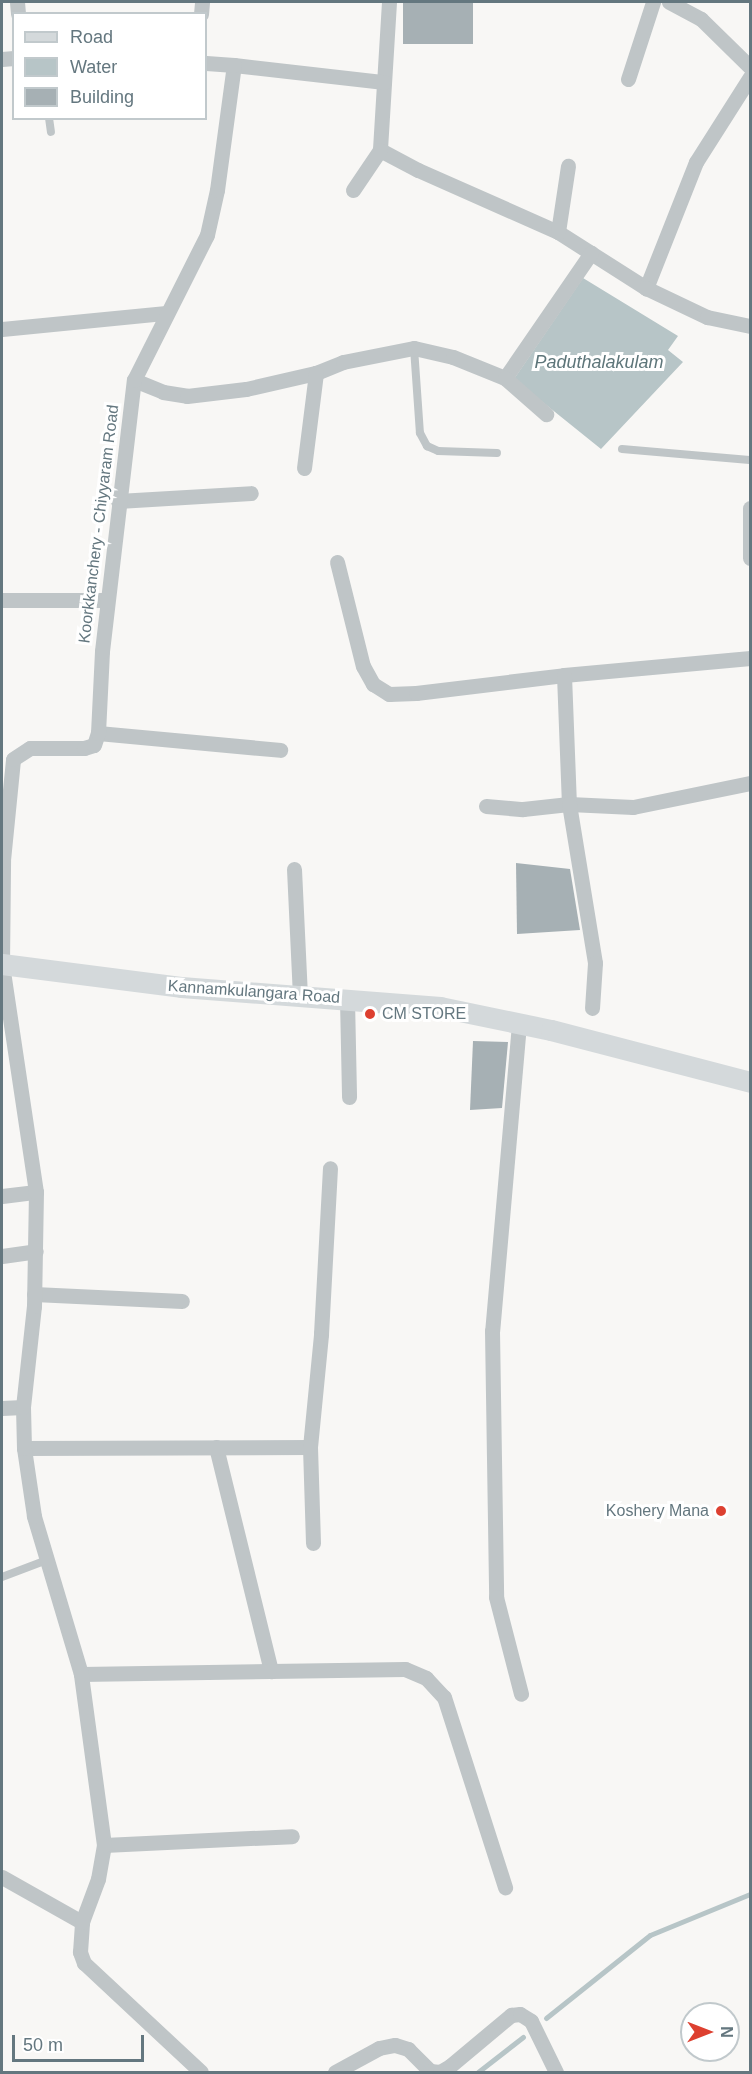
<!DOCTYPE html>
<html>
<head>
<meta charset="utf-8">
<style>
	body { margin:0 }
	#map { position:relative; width:752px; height:2074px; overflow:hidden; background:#f8f7f5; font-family:Arial,sans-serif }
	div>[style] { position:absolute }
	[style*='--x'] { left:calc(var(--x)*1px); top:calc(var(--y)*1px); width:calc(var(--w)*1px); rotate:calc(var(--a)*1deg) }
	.water>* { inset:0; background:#b7c5c7 }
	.stream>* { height:5px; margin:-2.5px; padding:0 2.5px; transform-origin:2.5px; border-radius:2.5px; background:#b7c5c7 }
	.building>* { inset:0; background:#a6b0b4; transform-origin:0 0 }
	.lane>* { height:8px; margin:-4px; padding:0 4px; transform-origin:4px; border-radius:4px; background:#bfc5c7 }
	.street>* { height:15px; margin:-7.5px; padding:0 7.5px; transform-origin:7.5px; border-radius:7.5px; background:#bfc5c7 }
	.secondary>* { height:21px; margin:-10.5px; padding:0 10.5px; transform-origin:10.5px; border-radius:10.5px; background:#d4d9db }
	.dots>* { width:16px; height:16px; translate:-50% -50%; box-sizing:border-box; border:3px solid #fff; border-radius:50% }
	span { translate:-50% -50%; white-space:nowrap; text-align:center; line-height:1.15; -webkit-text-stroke:6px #fff; paint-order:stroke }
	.street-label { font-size:16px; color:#64777f }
	.poi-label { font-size:16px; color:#64777f }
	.left { translate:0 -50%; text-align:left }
	.right { translate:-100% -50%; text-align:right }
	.water-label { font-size:18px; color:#5e767a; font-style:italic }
	.frame { position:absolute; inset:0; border:3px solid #64777f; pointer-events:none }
	.legend { position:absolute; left:12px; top:12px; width:195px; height:108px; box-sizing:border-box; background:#fff; border:2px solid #c1c9cc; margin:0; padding:8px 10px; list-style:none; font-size:18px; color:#64777f }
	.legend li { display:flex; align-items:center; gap:12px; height:30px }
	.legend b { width:30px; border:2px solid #c1c9cc }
	.north { position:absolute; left:680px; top:2002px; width:60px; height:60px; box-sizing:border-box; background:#fff; border:2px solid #c1c9cc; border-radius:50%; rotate:90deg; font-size:16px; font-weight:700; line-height:24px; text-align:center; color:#64777f }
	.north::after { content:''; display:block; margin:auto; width:21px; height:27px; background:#dd4030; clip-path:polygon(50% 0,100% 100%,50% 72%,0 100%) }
	.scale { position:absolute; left:12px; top:2035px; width:132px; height:27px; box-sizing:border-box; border:3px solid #64777f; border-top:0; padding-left:8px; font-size:18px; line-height:21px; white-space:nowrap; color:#64777f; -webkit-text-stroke:4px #fff; paint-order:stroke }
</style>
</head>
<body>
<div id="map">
	<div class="water">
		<i style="clip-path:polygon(583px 278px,678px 336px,668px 350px,683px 362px,601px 449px,514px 379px)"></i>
	</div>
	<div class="stream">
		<i style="--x:546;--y:2018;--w:133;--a:-38.6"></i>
		<i style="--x:650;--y:1935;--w:108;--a:-22.3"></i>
		<i style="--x:478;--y:2072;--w:57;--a:-37.9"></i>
	</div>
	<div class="building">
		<i style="left:403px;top:2px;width:70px;height:42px"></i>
		<i style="clip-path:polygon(516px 863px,570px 869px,580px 930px,517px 934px)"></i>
		<i style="clip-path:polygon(473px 1041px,508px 1042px,502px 1108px,470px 1110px)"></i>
	</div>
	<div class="lane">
		<i style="--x:49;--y:118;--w:14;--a:82"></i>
		<i style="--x:414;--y:348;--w:85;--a:86"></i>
		<i style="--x:420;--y:433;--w:15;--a:62"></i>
		<i style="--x:427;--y:446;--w:12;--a:24"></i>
		<i style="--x:438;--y:451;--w:59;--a:1.9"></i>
		<i style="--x:622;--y:449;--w:128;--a:4.9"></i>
		<i style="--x:2;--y:1577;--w:48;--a:-20.7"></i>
	</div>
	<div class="street">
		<i style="--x:17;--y:2;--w:12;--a:85"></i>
		<i style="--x:389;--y:2;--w:148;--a:93.5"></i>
		<i style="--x:380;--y:150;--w:43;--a:27.8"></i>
		<i style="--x:418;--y:170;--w:153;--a:23.9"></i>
		<i style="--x:558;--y:232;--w:104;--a:32.5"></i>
		<i style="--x:669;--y:2;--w:36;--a:28"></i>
		<i style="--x:701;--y:19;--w:69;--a:44.4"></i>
		<i style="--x:201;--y:14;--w:12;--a:-85"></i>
		<i style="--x:2;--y:59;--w:12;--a:-5"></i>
		<i style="--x:234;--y:65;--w:151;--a:6.5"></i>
		<i style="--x:750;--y:77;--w:101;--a:122.4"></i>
		<i style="--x:696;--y:162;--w:136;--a:111.6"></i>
		<i style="--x:646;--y:288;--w:68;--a:25.4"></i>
		<i style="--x:707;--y:317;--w:44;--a:11.8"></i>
		<i style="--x:628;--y:79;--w:81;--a:-72"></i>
		<i style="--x:353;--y:190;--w:48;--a:-56"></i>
		<i style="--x:558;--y:232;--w:67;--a:-81.4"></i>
		<i style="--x:2;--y:329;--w:165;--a:-5.6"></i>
		<i style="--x:505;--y:378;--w:152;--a:-55.5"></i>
		<i style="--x:134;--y:380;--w:31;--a:22"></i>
		<i style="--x:163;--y:392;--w:24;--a:9"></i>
		<i style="--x:187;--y:396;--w:59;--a:-6.8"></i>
		<i style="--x:246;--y:389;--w:72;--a:-12.9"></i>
		<i style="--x:316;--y:373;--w:29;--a:-22"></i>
		<i style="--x:343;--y:362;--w:72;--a:-11.2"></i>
		<i style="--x:414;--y:348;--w:40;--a:13"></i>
		<i style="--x:453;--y:357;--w:56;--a:22"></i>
		<i style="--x:505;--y:378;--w:55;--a:41.3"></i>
		<i style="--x:304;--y:468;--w:96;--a:-82.8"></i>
		<i style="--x:118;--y:501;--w:133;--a:-3.4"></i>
		<i style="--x:750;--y:508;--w:50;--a:90"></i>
		<i style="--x:337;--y:562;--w:107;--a:76"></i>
		<i style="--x:363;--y:666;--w:21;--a:61"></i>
		<i style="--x:373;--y:684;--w:19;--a:32"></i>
		<i style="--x:389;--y:694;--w:27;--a:-2"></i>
		<i style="--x:416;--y:693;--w:149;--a:-6.9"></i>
		<i style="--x:564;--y:675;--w:187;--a:-5.2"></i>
		<i style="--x:2;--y:600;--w:105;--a:0"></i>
		<i style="--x:564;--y:675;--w:129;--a:87.8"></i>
		<i style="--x:569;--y:804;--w:64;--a:2.7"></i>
		<i style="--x:633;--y:807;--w:119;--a:-11.6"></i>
		<i style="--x:98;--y:733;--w:183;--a:5.3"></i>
		<i style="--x:486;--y:806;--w:37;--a:5"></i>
		<i style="--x:523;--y:809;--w:46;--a:-6.2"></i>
		<i style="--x:569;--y:804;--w:161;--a:80.7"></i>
		<i style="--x:595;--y:963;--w:45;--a:93.8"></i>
		<i style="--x:294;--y:869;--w:128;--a:87.3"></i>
		<i style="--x:347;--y:999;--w:98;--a:88.8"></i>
		<i style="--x:519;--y:1024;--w:308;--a:95"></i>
		<i style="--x:492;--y:1331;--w:266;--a:89.1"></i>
		<i style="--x:496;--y:1597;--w:100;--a:75.5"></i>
		<i style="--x:2;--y:1196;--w:34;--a:-7"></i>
		<i style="--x:2;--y:1256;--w:34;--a:-8"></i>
		<i style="--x:34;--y:1294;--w:148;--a:2.7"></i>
		<i style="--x:2;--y:1408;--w:21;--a:-3"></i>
		<i style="--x:216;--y:1447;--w:231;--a:76.2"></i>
		<i style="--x:310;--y:1447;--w:114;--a:-84.4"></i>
		<i style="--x:321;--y:1334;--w:166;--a:-86.9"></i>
		<i style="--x:24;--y:1448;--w:286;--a:-0.2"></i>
		<i style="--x:310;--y:1447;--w:96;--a:88.2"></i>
		<i style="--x:81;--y:1674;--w:324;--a:-0.9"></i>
		<i style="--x:405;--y:1669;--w:23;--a:23"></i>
		<i style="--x:426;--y:1678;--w:26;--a:47"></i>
		<i style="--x:444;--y:1697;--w:200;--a:72.2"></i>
		<i style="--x:104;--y:1845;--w:188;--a:-2.7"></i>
		<i style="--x:2;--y:1877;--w:92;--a:29.4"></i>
		<i style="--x:201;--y:2072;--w:160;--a:-137"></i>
		<i style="--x:84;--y:1963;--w:12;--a:-110"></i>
		<i style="--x:80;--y:1952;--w:30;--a:-86"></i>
		<i style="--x:82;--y:1922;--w:46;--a:-69.6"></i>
		<i style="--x:98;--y:1879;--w:35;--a:-80"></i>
		<i style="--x:104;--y:1845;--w:173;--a:-97.7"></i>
		<i style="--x:81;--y:1674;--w:165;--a:-106.6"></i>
		<i style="--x:34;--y:1516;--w:69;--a:-98.4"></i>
		<i style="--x:24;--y:1448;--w:41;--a:-91.4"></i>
		<i style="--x:23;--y:1407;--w:102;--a:-83.8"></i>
		<i style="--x:34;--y:1306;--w:114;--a:-89"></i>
		<i style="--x:36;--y:1192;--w:231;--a:-98.5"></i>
		<i style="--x:2;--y:964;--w:104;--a:-89.4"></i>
		<i style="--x:3;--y:860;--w:101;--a:-84.3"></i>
		<i style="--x:13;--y:759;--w:20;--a:-33"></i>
		<i style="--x:30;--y:748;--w:54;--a:0"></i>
		<i style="--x:84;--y:748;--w:10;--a:-17"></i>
		<i style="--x:94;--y:745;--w:13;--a:-72"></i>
		<i style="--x:98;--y:733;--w:82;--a:-87.2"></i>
		<i style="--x:102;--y:651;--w:273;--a:-83.3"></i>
		<i style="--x:134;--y:380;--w:162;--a:-63.3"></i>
		<i style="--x:207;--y:235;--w:46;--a:-77.5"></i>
		<i style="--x:217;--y:190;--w:126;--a:-82.3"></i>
		<i style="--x:234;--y:65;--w:28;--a:-176"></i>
		<i style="--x:335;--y:2072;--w:50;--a:-28.6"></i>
		<i style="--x:379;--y:2048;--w:16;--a:-11"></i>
		<i style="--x:395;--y:2045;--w:14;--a:17"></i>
		<i style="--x:408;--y:2049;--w:31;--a:45"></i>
		<i style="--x:430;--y:2071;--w:10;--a:6"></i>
		<i style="--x:440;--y:2072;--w:12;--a:-31"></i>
		<i style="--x:450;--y:2066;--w:80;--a:-39.9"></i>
		<i style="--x:511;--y:2015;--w:9;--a:-6"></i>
		<i style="--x:520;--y:2014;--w:13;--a:32"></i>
		<i style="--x:531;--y:2021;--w:57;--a:63.9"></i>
	</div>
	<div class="secondary">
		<i style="--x:2;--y:964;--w:180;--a:7.3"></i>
		<i style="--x:181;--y:987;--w:260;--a:4.4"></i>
		<i style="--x:440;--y:1007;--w:113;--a:11.7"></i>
		<i style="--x:551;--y:1030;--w:206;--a:14.6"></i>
	</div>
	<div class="dots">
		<i style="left:370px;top:1014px;background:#dd4030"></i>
		<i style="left:721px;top:1511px;background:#dd4030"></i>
	</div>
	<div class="street-label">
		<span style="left:99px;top:524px;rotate:-83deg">Koorkkanchery - Chiyyaram Road</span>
		<span style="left:254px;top:992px;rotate:4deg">Kannamkulangara Road</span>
	</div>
	<div class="poi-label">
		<span class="left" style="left:382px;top:1014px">CM STORE</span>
		<span class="right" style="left:709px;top:1511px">Koshery Mana</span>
	</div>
	<div class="water-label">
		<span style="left:599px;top:362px">Paduthalakulam</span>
	</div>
	<div class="frame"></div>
	<ul class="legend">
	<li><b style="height:8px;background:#d4d9db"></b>Road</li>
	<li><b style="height:16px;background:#b7c5c7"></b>Water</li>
	<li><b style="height:16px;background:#a6b0b4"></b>Building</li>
	</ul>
	<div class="north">N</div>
	<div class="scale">50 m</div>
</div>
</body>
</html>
